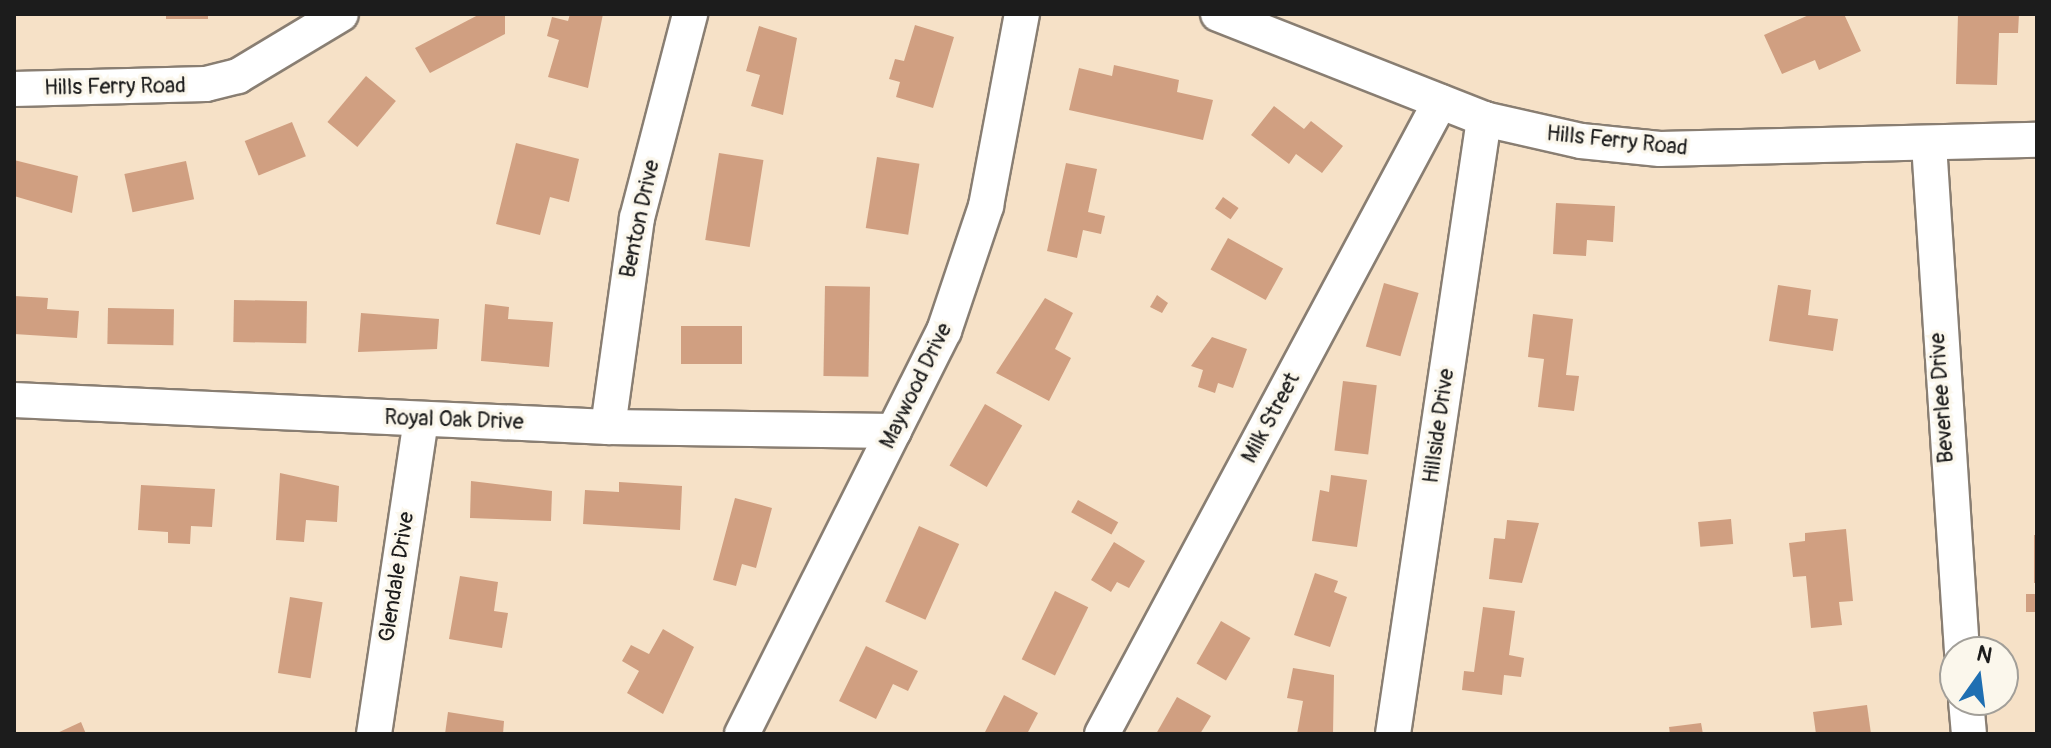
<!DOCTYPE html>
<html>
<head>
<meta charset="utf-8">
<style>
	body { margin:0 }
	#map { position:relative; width:2051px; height:748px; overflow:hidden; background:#f6e1c7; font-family:Pangolin,sans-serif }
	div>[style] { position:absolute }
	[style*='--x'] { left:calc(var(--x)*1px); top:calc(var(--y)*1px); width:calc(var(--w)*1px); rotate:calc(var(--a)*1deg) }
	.building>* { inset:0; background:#d09f81; transform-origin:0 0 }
	.roads { filter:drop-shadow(2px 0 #897e72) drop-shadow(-2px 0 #897e72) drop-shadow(0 2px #897e72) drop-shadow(0 -2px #897e72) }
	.street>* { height:34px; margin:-17px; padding:0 17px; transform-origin:17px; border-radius:17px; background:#fff }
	span { translate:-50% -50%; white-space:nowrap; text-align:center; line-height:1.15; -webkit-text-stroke:7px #fbf7ec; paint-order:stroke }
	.street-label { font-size:22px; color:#1c1c1c }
	.frame { position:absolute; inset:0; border:16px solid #1c1c1c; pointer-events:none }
	.north { position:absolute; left:1939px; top:636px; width:80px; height:80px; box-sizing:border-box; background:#fbf7ec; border:2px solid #a29f99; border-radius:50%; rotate:14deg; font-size:22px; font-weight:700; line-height:32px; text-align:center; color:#1c1c1c }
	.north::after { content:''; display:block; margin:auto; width:28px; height:36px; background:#1f6fb2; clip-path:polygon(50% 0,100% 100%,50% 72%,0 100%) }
</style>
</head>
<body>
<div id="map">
	<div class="building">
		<i style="left:166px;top:14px;width:42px;height:5px"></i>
		<i style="clip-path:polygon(480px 14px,505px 14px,505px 34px,430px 73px,415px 48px)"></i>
		<i style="clip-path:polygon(570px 14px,603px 14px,588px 88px,548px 77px,559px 40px,547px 36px,552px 17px,568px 21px)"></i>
		<i style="clip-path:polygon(1811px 14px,1844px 14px,1861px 51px,1819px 70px,1815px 60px,1782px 74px,1764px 35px)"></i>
		<i style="clip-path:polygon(1958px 14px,2019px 14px,2018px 33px,1999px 33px,1997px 85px,1956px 84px)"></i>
		<i style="clip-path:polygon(915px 25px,954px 37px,933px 108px,896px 97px,900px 82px,889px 79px,895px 59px,904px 61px)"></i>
		<i style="clip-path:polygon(759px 26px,797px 38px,783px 115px,751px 106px,760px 75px,746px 71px)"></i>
		<i style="clip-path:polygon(1114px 65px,1179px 80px,1177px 92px,1213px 100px,1203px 140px,1069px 110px,1079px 68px,1112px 76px)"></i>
		<i style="left:366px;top:76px;width:39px;height:60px;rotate:40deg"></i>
		<i style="clip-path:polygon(1274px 106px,1304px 129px,1311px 121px,1343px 146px,1322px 173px,1296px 154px,1289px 164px,1251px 135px)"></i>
		<i style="left:292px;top:122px;width:37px;height:51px;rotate:68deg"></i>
		<i style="clip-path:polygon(516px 143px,579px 159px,569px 202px,550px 197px,540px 235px,496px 224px)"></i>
		<i style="left:719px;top:153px;width:45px;height:88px;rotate:9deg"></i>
		<i style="left:877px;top:157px;width:43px;height:72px;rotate:9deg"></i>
		<i style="clip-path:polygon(14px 160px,78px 176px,72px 213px,14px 196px)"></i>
		<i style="left:186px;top:161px;width:39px;height:63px;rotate:78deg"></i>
		<i style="clip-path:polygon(1066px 163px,1097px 169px,1088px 212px,1105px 216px,1101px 234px,1083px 230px,1077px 258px,1047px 251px)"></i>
		<i style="left:1223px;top:197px;width:19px;height:14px;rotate:35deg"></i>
		<i style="clip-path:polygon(1556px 203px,1615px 206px,1613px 242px,1587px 240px,1586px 256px,1553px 254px)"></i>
		<i style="left:1228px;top:238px;width:63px;height:36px;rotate:29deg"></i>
		<i style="left:1384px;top:283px;width:36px;height:66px;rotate:16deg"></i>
		<i style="clip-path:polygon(1778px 285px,1811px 290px,1808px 315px,1838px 319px,1833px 351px,1769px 341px)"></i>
		<i style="left:825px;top:286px;width:45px;height:90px;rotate:1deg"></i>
		<i style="clip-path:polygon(1157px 295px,1168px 303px,1162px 313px,1150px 307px)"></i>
		<i style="clip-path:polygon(14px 296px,48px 298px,47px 309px,79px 311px,77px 338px,14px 334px)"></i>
		<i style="clip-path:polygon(1045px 298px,1073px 313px,1055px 349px,1071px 358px,1049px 401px,996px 373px)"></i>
		<i style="left:234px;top:300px;width:73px;height:42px;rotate:1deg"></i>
		<i style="clip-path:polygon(485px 304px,509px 307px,508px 319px,553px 322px,549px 367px,481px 361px)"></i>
		<i style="left:108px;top:308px;width:66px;height:36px;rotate:1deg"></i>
		<i style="clip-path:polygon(361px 313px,439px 319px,437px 349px,358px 352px)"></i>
		<i style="clip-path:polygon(1533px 314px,1573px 319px,1566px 375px,1579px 376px,1574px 411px,1538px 407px,1544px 359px,1528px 357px)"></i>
		<i style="left:742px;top:326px;width:38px;height:61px;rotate:90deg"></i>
		<i style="clip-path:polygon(1212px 337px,1247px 349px,1233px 388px,1218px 383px,1215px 393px,1198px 387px,1203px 370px,1191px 366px)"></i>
		<i style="left:1343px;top:381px;width:34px;height:70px;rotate:7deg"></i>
		<i style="left:985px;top:404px;width:43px;height:71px;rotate:30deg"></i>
		<i style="clip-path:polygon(280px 473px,339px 486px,337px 522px,306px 520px,304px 542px,276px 540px)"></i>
		<i style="clip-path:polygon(1331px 475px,1367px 480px,1357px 547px,1312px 541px,1320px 490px,1329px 492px)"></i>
		<i style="clip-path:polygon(471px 481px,552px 491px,551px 521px,470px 518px)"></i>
		<i style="clip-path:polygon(619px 482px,682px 486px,680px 530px,583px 524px,585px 490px,619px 492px)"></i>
		<i style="clip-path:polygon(141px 485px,215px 489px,212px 527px,191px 526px,190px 544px,168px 543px,168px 532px,138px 530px)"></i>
		<i style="clip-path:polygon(735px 498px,772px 508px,756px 568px,742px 564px,736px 586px,713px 580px)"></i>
		<i style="left:1078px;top:500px;width:46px;height:14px;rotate:29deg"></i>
		<i style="left:1731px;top:519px;width:25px;height:33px;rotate:85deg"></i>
		<i style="clip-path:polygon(1507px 520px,1539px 523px,1522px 583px,1489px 579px,1494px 538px,1505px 539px)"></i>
		<i style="left:919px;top:526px;width:44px;height:83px;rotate:24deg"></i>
		<i style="clip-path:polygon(1846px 529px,1853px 601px,1839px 602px,1842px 625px,1811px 628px,1806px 576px,1793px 577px,1789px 543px,1805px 541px,1805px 533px)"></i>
		<i style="left:2034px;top:535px;width:3px;height:48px"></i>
		<i style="clip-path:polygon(1114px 542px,1145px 561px,1129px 588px,1117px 582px,1111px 592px,1091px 580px)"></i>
		<i style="clip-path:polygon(1315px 573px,1338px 581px,1334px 592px,1347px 597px,1330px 647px,1294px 635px)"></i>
		<i style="clip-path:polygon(460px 576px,498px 582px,494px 611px,508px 613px,502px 648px,449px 639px)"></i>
		<i style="left:1055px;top:591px;width:37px;height:76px;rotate:26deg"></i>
		<i style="left:2026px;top:594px;width:11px;height:18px"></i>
		<i style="left:290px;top:597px;width:33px;height:77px;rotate:9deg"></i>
		<i style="clip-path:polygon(1483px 607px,1515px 611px,1509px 655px,1524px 658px,1521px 677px,1504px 675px,1502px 695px,1462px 690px,1464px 671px,1474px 672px)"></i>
		<i style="left:1221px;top:621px;width:34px;height:49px;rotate:30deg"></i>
		<i style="clip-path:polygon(663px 629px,694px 647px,663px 714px,627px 693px,639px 671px,622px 661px,631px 645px,649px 654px)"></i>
		<i style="clip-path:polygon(866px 646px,918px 671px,908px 691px,893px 684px,876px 719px,839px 701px)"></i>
		<i style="clip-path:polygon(1293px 668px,1334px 675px,1333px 734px,1297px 734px,1303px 701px,1287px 698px)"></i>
		<i style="clip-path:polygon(1004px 695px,1038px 713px,1027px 734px,984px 734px)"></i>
		<i style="clip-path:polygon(1177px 697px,1211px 716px,1200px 734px,1156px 734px)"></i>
		<i style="clip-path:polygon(1867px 705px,1871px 734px,1816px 734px,1813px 712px)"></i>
		<i style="clip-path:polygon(448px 712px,504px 721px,503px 734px,445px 734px)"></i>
		<i style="clip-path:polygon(81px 722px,86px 734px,55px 734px)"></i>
		<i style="clip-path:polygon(1701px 723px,1703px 734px,1670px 734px,1669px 727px)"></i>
	</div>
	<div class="roads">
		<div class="street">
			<i style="--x:1218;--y:14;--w:286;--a:21.5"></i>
			<i style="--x:1484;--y:119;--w:99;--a:12.8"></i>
			<i style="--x:1581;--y:141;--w:79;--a:5.8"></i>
			<i style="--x:1660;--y:149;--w:377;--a:-1.4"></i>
			<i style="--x:14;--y:89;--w:192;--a:-1.5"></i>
			<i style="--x:206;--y:84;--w:33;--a:-14"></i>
			<i style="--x:238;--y:76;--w:120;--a:-31"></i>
			<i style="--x:1929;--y:144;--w:509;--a:86.28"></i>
			<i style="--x:14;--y:400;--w:595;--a:2.6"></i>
			<i style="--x:608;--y:427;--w:286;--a:0.8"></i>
			<i style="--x:608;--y:427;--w:211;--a:-82.1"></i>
			<i style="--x:637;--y:218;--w:211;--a:-75.4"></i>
			<i style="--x:1966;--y:700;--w:34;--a:85"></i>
			<i style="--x:374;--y:734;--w:318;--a:-81.5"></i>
			<i style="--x:742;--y:734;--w:451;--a:-63.4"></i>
			<i style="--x:944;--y:331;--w:132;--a:-71.4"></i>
			<i style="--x:986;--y:206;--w:195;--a:-79.4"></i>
			<i style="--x:1102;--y:734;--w:717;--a:-61.86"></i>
			<i style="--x:1393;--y:734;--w:622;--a:-81.58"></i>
		</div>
	</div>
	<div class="street-label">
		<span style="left:115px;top:87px;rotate:-1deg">Hills Ferry Road</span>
		<span style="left:1617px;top:141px;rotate:6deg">Hills Ferry Road</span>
		<span style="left:640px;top:219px;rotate:-78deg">Benton Drive</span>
		<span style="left:916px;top:386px;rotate:-64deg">Maywood Drive</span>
		<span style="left:1942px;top:398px;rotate:-94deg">Beverlee Drive</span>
		<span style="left:1271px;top:418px;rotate:-62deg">Milk Street</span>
		<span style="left:454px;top:420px;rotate:2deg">Royal Oak Drive</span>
		<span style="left:1439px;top:426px;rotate:-82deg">Hillside Drive</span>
		<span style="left:397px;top:577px;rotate:-81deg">Glendale Drive</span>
	</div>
	<div class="frame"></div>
	<div class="north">N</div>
</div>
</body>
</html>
